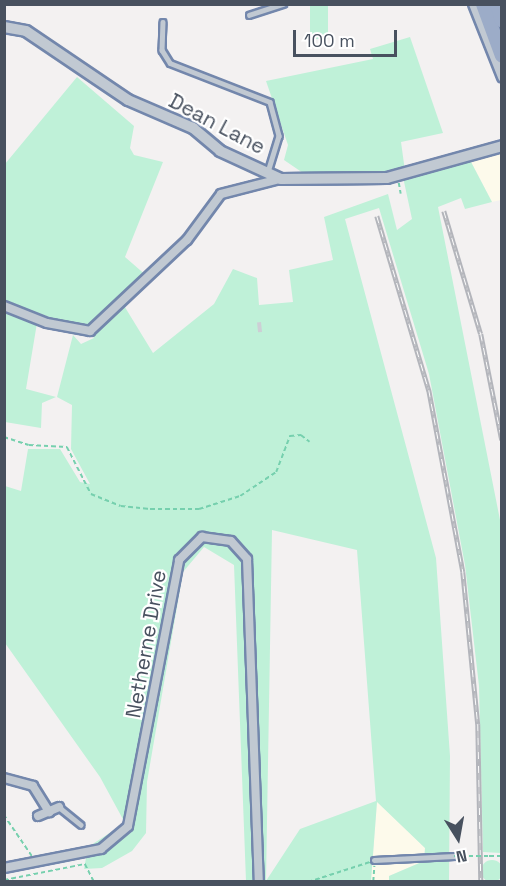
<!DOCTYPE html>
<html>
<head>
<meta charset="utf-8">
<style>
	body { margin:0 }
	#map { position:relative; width:506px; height:886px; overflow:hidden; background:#f3f1f1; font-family:"Space Grotesk",sans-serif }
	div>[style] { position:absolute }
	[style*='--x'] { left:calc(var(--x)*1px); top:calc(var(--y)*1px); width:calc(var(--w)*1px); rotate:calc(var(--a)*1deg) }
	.commercial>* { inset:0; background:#fdfaeb }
	.green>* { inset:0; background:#bff1d8; transform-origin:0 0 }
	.round { border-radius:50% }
	.building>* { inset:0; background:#cdcfd5; transform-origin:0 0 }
	.path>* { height:1.5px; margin-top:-0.75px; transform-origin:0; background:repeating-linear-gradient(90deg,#76d0ae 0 4.5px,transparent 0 7.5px) }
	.roads { filter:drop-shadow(2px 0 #7387ac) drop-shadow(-2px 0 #7387ac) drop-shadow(0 2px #7387ac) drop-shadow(0 -2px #7387ac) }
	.service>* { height:4.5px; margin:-2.25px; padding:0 2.25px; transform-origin:2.25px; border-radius:2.25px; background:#c1c9d2 }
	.minor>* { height:8px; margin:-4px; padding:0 4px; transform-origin:4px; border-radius:4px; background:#c1c9d2 }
	.tertiary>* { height:10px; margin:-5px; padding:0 5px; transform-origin:5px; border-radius:5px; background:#c1c9d2 }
	.trunk>* { height:14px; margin:-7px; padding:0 7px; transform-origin:7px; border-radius:7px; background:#9cacc8 }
	.rail>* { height:4.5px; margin-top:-2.25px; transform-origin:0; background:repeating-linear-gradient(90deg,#fff 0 7px,#b3b5bb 0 14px); box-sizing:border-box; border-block:2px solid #b3b5bb }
	.path-bridge>* { height:1.5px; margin-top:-0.75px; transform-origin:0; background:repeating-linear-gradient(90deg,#76d0ae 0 4.5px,transparent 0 7.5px) }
	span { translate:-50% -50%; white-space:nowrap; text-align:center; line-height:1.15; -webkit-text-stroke:4.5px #fff; paint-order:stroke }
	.street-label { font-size:21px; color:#48515f }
	.frame { position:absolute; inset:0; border:6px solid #48515f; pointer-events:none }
	.north { position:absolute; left:428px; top:808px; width:60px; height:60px; -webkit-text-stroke:4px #fff; paint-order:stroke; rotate:169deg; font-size:16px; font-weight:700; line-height:24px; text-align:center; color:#48515f }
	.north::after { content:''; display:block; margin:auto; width:21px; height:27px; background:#48515f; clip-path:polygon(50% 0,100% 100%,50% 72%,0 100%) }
	.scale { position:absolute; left:293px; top:30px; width:104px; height:27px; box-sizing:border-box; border:3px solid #48515f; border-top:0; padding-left:8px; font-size:18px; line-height:21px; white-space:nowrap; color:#48515f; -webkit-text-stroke:4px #fff; paint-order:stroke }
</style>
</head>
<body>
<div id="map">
	<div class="commercial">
		<i style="clip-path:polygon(501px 151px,501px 200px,492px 202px,470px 160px)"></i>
		<i style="clip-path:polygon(377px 801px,425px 848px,424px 861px,389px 876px,389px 881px,371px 881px)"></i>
	</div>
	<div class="green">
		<i style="left:310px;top:5px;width:18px;height:34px"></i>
		<i style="clip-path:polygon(410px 37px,443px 133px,401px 142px,405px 171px,306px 175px,284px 160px,288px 145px,266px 81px,373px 59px,370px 49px)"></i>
		<i style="clip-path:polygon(evenodd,77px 77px,134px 126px,130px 148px,134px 155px,163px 162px,125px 257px,148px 277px,123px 304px,153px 353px,214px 304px,233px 269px,257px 278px,259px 305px,293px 302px,289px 270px,333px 260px,324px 217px,388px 194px,397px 230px,412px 219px,403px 177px,470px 160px,492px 202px,465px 209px,461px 198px,438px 207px,501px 525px,501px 853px,483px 852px,479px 686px,465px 565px,429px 374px,379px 208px,345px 219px,436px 558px,450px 756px,449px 881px,389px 881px,389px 876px,424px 861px,425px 848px,377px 802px,371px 881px,246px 881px,234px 565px,204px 547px,183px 572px,147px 782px,146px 833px,132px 851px,102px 868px,84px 869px,88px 847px,125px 823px,100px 777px,5px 643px,5px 486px,21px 491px,28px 449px,60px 449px,80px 482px,90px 484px,71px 449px,72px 405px,57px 397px,73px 335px,81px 344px,94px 338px,86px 330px,4px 301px,5px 164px,77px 77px,272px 530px,357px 550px,376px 801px,300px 829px,266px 881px,272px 530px)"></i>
		<i style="clip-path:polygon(4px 310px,37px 323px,26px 389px,56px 397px,42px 403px,41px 428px,5px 422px)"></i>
		<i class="round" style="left:481px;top:860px;width:22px;height:22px"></i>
	</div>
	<div class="building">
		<i style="left:261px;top:322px;width:10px;height:4px;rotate:84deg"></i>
	</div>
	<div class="path">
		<i style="--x:399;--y:183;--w:11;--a:80"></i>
		<i style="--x:4;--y:437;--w:26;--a:18"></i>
		<i style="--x:29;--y:445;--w:38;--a:3"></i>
		<i style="--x:67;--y:447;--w:53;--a:62.9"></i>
		<i style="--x:91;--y:494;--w:32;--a:22"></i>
		<i style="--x:121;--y:506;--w:29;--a:6"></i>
		<i style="--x:150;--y:509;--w:49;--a:0"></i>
		<i style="--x:199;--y:509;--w:43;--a:-17.6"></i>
		<i style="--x:240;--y:496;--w:43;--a:-33.7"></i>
		<i style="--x:276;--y:472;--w:39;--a:-69"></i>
		<i style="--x:290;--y:436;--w:11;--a:-5"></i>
		<i style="--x:301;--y:435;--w:11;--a:38"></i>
		<i style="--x:4;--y:815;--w:50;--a:55.7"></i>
		<i style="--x:489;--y:856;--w:13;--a:0"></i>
		<i style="--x:4;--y:880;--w:83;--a:-11.2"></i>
		<i style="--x:85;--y:864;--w:20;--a:63"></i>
		<i style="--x:308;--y:882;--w:65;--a:-17.9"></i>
		<i style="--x:373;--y:882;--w:16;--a:-86"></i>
	</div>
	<div class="roads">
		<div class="service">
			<i style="--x:249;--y:15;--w:36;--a:-18"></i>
			<i style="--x:163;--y:22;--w:28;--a:92"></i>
			<i style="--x:162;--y:50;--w:15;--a:58"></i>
			<i style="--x:170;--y:63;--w:107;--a:21.3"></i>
			<i style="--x:270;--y:102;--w:35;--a:75"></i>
			<i style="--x:279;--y:136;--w:39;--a:107"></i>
			<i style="--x:59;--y:807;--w:28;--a:39"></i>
			<i style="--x:374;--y:860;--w:80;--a:-2.9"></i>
		</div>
		<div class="minor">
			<i style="--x:473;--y:4;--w:79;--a:68.3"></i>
			<i style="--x:4;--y:306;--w:46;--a:21.6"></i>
			<i style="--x:47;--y:323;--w:44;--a:10.5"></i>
			<i style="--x:90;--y:331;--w:133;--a:-43.2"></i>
			<i style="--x:187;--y:240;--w:57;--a:-53.5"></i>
			<i style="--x:221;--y:194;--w:61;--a:-14.3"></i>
			<i style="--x:4;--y:778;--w:30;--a:15"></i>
			<i style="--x:33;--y:786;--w:31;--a:58"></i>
			<i style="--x:38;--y:816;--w:23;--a:-23"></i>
			<i style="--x:4;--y:868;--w:99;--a:-11.1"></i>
			<i style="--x:101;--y:849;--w:35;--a:-40"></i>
			<i style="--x:128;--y:826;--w:271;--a:-79.1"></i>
			<i style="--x:179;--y:560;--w:33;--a:-45"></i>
			<i style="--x:202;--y:537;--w:29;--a:8"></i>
			<i style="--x:231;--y:541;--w:24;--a:48"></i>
			<i style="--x:247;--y:559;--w:323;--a:87.9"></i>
		</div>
		<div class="tertiary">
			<i style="--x:4;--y:27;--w:22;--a:10"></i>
			<i style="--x:26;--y:31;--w:123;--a:34.1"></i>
			<i style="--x:128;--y:100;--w:71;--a:23.3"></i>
			<i style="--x:193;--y:128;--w:35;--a:40"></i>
			<i style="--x:220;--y:151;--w:67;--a:24.7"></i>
			<i style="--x:281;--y:179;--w:106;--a:-0.5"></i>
			<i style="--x:387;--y:178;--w:119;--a:-15.5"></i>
		</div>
		<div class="trunk">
			<i style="--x:483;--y:4;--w:55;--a:69.9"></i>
			<i style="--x:497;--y:4;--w:17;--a:73"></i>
		</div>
	</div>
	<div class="rail">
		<i style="--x:444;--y:211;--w:128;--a:73.3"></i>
		<i style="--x:481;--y:334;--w:108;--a:78.8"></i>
		<i style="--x:377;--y:216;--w:182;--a:73.4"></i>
		<i style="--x:429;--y:390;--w:185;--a:79.4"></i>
		<i style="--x:463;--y:572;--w:153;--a:84.4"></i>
		<i style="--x:478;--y:724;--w:158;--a:88.9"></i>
	</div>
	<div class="path-bridge">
		<i style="--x:454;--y:856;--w:35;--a:0"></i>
	</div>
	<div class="street-label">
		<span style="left:217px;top:124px;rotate:28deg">Dean Lane</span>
		<span style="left:146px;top:644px;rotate:-80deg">Netherne Drive</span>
	</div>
	<div class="frame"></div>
	<div class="north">N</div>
	<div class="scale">100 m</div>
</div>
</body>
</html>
